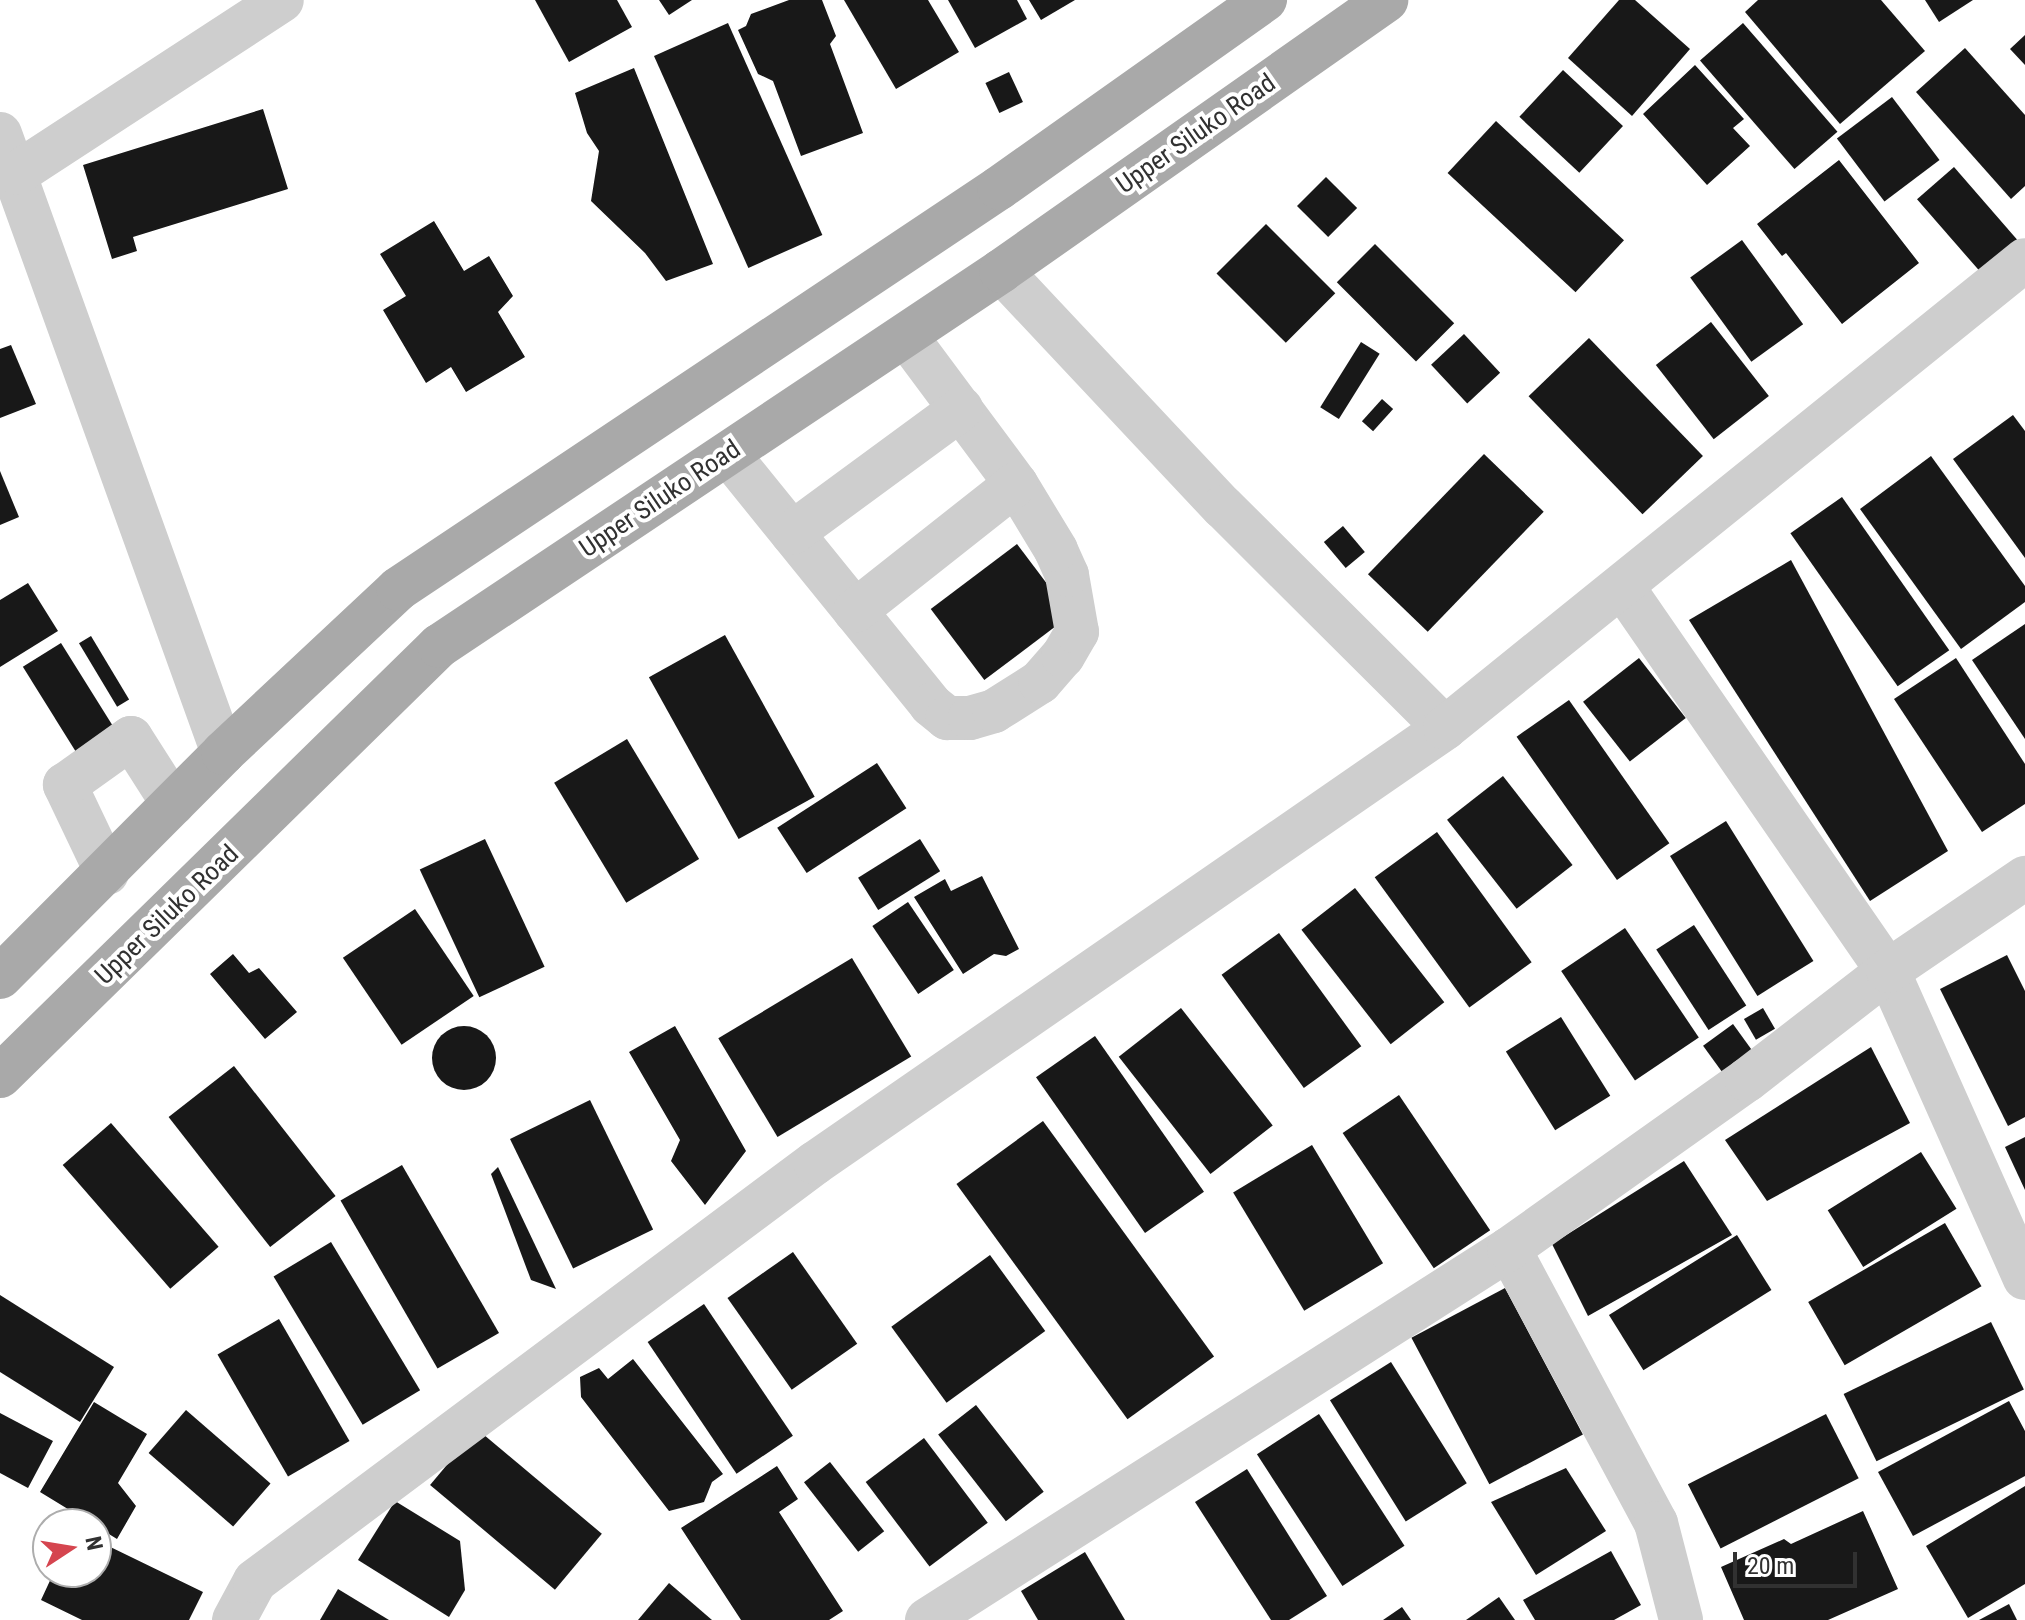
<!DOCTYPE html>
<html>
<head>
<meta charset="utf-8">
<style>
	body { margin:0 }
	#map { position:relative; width:2025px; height:1620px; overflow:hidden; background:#fff; font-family:"Roboto Condensed",sans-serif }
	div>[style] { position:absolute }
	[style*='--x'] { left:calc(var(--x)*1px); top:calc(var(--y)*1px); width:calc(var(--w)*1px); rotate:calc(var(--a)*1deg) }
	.building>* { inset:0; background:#181818; transform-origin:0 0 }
	.round { border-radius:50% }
	.minor>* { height:44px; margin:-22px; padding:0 22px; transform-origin:22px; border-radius:22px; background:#cecece }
	.major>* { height:44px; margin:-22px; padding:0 22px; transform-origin:22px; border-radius:22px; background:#a9a9a9 }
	span { translate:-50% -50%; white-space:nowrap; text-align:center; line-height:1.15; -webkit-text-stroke:8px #fff; paint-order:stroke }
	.street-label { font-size:26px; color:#313131 }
	.north { position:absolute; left:32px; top:1508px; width:80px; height:80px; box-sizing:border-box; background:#fff; border:2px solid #adadad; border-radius:50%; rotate:78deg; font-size:22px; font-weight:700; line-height:32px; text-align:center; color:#313131 }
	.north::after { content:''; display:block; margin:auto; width:28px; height:36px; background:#d5454f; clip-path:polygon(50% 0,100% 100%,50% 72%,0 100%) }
	.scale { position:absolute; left:1733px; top:1552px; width:124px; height:36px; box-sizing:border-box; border:4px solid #313131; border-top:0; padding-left:10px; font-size:24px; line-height:28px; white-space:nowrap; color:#313131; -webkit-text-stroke:6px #fff; paint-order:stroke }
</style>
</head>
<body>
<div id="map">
	<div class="building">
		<i style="clip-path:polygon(535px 0,617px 0,632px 27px,569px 62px)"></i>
		<i style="clip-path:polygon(659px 0,692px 0,669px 15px)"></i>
		<i style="clip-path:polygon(789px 0,822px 0,836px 36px,830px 44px,863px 133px,801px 156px,773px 81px,758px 74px,738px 30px,746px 26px,751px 14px)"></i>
		<i style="clip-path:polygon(844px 0,928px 0,959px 52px,896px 89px)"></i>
		<i style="clip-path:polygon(948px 0,1017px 0,1027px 19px,975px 48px)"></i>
		<i style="clip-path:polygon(1029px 0,1075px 0,1041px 20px)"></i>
		<i style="clip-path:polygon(1619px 0,1635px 0,1690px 49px,1632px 116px,1568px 58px)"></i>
		<i style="clip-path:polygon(1758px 0,1881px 0,1925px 51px,1840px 124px,1745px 12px)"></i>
		<i style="clip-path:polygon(1925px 0,1973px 0,1939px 22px)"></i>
		<i style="left:728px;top:23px;width:232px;height:81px;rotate:66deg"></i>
		<i style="left:1743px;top:23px;width:144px;height:57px;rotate:49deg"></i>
		<i style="clip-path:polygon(2025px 35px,2025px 65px,2010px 49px)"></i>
		<i style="clip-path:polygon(1965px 48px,2025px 115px,2025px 186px,2011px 199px,1916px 92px)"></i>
		<i style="clip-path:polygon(1695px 65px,1744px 119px,1733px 128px,1750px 146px,1707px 185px,1643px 114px)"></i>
		<i style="clip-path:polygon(634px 68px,713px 264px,666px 281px,645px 253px,591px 201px,599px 151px,587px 133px,575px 93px)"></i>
		<i style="left:1563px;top:70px;width:82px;height:64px;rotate:43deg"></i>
		<i style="left:1009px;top:72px;width:33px;height:26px;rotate:65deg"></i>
		<i style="left:1892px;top:97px;width:79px;height:69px;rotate:53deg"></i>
		<i style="clip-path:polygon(263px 109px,288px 189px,133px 237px,137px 251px,112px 259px,83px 165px)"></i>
		<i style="left:1496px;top:121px;width:175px;height:71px;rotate:43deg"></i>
		<i style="clip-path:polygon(1839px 160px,1919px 263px,1842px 324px,1786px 253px,1782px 256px,1757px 224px)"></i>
		<i style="left:1954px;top:167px;width:96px;height:49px;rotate:49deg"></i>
		<i style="left:1326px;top:177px;width:44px;height:41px;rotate:45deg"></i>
		<i style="clip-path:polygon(434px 221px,464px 271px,489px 256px,513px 296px,498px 312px,525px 357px,466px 392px,451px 367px,426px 383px,383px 310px,406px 296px,380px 254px)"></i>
		<i style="left:1266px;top:224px;width:98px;height:70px;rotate:45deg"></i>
		<i style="left:1742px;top:240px;width:104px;height:64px;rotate:54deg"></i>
		<i style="left:1375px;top:244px;width:112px;height:54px;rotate:45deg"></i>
		<i style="left:1711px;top:322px;width:94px;height:70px;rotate:52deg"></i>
		<i style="left:1464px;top:334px;width:53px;height:45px;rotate:47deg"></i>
		<i style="left:1589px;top:338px;width:164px;height:84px;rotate:46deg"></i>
		<i style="left:1361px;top:342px;width:22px;height:77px;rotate:32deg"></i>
		<i style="clip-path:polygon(11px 345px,36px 404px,0 418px,0 349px)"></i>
		<i style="left:1382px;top:399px;width:15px;height:30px;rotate:42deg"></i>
		<i style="clip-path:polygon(2013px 415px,2025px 431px,2025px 558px,1953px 459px)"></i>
		<i style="left:1484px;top:454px;width:83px;height:167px;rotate:44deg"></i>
		<i style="clip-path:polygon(1931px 456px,2025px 586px,2025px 602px,1961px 649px,1860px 509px)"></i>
		<i style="clip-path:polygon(0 471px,19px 517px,0 525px)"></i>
		<i style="left:1842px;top:497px;width:187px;height:63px;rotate:55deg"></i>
		<i style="left:1343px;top:526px;width:34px;height:25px;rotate:50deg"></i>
		<i style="left:1017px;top:544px;width:89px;height:108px;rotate:53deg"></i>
		<i style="clip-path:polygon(1791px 560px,1948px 851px,1870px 901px,1689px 620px)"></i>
		<i style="clip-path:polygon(28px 583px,58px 631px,0 667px,0 600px)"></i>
		<i style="clip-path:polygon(2025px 624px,2025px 739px,1972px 660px)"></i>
		<i style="left:725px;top:635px;width:185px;height:87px;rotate:61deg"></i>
		<i style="left:91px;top:636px;width:74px;height:14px;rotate:59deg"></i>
		<i style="left:61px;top:643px;width:100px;height:45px;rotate:58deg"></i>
		<i style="left:1639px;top:658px;width:76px;height:71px;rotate:52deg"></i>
		<i style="clip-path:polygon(1956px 658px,2025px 764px,2025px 804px,1982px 832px,1894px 699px)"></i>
		<i style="left:1569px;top:700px;width:175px;height:64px;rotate:55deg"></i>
		<i style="left:627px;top:739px;width:140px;height:85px;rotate:59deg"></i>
		<i style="left:877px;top:763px;width:54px;height:119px;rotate:57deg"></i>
		<i style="left:1503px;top:776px;width:113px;height:71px;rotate:52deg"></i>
		<i style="left:1726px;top:821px;width:165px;height:66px;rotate:58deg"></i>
		<i style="left:1437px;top:832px;width:161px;height:77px;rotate:54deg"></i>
		<i style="left:485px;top:839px;width:141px;height:72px;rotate:65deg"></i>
		<i style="left:920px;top:839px;width:38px;height:73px;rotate:58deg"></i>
		<i style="clip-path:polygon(982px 876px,1019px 949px,1006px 956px,994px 954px,963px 974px,914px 897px,945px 879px,951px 891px)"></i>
		<i style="left:1355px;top:888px;width:145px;height:68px;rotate:52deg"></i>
		<i style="left:908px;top:902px;width:82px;height:43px;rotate:56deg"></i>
		<i style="left:415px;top:909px;width:105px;height:87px;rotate:56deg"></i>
		<i style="left:1694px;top:925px;width:96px;height:45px;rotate:57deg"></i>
		<i style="left:1625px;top:928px;width:132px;height:77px;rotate:56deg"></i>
		<i style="left:1279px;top:933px;width:140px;height:71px;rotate:54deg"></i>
		<i style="clip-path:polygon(233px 954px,249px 973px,259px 968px,297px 1012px,265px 1039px,210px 974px)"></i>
		<i style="clip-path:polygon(2007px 955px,2025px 991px,2025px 1117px,2008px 1126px,1940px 989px)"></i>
		<i style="left:852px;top:958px;width:115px;height:156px;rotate:59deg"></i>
		<i style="left:1181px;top:1008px;width:149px;height:79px;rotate:52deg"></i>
		<i style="left:1763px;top:1008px;width:24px;height:22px;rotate:60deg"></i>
		<i style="left:1561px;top:1017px;width:93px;height:65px;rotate:58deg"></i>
		<i style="left:1733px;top:1024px;width:37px;height:37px;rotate:54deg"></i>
		<i class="round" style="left:432px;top:1026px;width:64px;height:64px"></i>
		<i style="clip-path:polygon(675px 1026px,746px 1151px,705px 1205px,671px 1161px,680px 1140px,629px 1052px)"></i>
		<i style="left:1095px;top:1036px;width:190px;height:72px;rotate:55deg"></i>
		<i style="clip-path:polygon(1871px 1047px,1910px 1123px,1767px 1201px,1725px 1140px)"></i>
		<i style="left:234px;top:1066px;width:165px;height:83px;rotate:52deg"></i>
		<i style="left:1399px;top:1095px;width:163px;height:68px;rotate:56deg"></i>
		<i style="left:590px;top:1100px;width:144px;height:89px;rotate:64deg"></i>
		<i style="left:1043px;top:1121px;width:291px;height:107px;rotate:54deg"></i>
		<i style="left:111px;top:1123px;width:164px;height:64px;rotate:49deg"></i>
		<i style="clip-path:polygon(2025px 1137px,2025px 1190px,2005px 1147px)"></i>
		<i style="left:1312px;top:1145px;width:138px;height:92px;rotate:59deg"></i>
		<i style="left:1921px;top:1152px;width:67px;height:110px;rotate:58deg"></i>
		<i style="clip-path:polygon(1684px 1161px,1732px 1235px,1588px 1316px,1552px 1244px)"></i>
		<i style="left:402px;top:1165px;width:194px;height:71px;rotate:60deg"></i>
		<i style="clip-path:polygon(498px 1167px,556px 1289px,531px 1280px,491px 1174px)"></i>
		<i style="left:1945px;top:1223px;width:73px;height:158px;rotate:60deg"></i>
		<i style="left:1737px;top:1235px;width:65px;height:151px;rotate:58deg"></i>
		<i style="left:331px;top:1242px;width:173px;height:67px;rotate:59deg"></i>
		<i style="left:793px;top:1252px;width:112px;height:80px;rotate:55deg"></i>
		<i style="left:990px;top:1255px;width:94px;height:122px;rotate:54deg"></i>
		<i style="left:1505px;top:1288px;width:166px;height:106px;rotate:62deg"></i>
		<i style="clip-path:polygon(0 1295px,114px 1367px,80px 1422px,0 1372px)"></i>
		<i style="left:704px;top:1304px;width:159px;height:68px;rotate:56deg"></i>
		<i style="left:279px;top:1319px;width:141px;height:71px;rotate:60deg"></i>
		<i style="left:1991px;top:1322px;width:75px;height:164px;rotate:64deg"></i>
		<i style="clip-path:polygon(633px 1359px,723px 1474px,712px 1482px,704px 1502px,669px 1511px,581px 1397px,580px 1377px,599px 1368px,608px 1379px)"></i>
		<i style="left:1391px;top:1362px;width:143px;height:72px;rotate:58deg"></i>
		<i style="clip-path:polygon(2009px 1401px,2025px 1431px,2025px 1476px,1913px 1536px,1878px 1472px)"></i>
		<i style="clip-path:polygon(94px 1402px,147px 1434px,118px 1483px,136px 1506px,117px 1539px,40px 1492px)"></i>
		<i style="left:976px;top:1405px;width:110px;height:48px;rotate:52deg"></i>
		<i style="left:186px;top:1410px;width:112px;height:57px;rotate:41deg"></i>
		<i style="clip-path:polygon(0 1413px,53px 1441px,28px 1488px,0 1473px)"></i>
		<i style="left:1319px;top:1414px;width:157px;height:74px;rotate:57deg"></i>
		<i style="left:1826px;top:1414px;width:72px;height:155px;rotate:63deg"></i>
		<i style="left:477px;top:1429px;width:163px;height:73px;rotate:40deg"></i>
		<i style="left:924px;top:1438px;width:106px;height:73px;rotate:53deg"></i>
		<i style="left:830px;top:1462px;width:88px;height:33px;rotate:52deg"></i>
		<i style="clip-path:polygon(777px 1466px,798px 1499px,779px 1512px,843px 1611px,829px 1620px,741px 1620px,681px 1528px)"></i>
		<i style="clip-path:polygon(1566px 1468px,1606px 1531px,1536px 1575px,1491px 1502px)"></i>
		<i style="clip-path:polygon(1247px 1469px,1327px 1596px,1289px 1620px,1271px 1620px,1195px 1502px)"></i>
		<i style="clip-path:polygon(2025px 1486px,2025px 1584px,1968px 1618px,1926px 1546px)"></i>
		<i style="clip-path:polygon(395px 1501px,460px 1541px,465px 1590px,449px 1617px,358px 1560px)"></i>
		<i style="clip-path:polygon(1863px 1511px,1898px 1589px,1828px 1620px,1744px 1620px,1721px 1567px,1784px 1539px,1791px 1544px)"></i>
		<i style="clip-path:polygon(96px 1540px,203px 1592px,189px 1620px,82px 1620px,41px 1600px,54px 1572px,96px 1572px)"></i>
		<i style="clip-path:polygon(1611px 1551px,1641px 1605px,1614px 1620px,1535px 1620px,1523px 1600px)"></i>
		<i style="clip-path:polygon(1085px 1552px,1125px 1620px,1038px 1620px,1021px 1591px)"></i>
		<i style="clip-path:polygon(669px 1583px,712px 1620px,638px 1620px)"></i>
		<i style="clip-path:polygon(338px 1589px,389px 1620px,320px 1620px)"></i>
		<i style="clip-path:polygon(1499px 1597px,1515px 1620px,1466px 1620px)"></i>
		<i style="clip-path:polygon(2009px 1604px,2017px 1620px,1979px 1620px)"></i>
		<i style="clip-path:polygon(1402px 1607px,1411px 1620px,1383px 1620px)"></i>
	</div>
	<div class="minor">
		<i style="--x:0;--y:134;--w:658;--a:70.19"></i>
		<i style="--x:17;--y:173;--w:316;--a:-33.1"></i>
		<i style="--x:1001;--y:271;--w:324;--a:46.8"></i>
		<i style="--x:1223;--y:507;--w:313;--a:44.9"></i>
		<i style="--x:728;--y:454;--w:323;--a:51"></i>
		<i style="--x:931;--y:705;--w:21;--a:39"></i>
		<i style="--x:947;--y:718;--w:23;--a:0"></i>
		<i style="--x:970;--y:718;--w:25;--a:-16"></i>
		<i style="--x:994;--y:711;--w:54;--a:-32.2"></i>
		<i style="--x:1040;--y:682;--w:35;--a:-49"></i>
		<i style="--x:1063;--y:656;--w:28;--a:-60"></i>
		<i style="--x:1077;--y:632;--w:58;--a:-100"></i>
		<i style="--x:1067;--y:575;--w:27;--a:-114"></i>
		<i style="--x:1056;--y:550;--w:77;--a:-121.2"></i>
		<i style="--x:1016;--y:484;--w:184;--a:-126.6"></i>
		<i style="--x:792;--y:533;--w:210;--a:-36.3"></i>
		<i style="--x:1622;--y:586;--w:468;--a:55.4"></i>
		<i style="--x:1888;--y:971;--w:336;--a:66"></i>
		<i style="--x:855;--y:611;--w:205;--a:-38.3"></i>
		<i style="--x:107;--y:873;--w:98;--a:-115.5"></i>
		<i style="--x:65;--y:785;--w:81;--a:-35.5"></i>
		<i style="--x:131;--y:738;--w:78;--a:57.5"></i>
		<i style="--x:1509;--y:1249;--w:311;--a:61.8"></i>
		<i style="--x:1656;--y:1523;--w:100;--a:75.5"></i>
		<i style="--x:234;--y:1620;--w:44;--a:-61.7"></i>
		<i style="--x:255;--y:1581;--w:699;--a:-36.74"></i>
		<i style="--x:815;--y:1163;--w:766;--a:-34.62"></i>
		<i style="--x:1445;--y:728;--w:745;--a:-38.9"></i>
		<i style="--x:927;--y:1620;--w:690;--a:-32.52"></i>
		<i style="--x:1509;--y:1249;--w:292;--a:-35.4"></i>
		<i style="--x:1747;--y:1080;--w:178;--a:-37.7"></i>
		<i style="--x:1888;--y:971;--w:166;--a:-34.2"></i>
	</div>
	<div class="major">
		<i style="--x:0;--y:977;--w:316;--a:-45.1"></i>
		<i style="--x:223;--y:753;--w:240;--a:-43.1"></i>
		<i style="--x:398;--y:589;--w:722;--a:-33.71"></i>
		<i style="--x:999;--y:188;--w:326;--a:-35.3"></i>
		<i style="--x:0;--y:1076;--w:615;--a:-44.41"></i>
		<i style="--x:439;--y:646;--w:676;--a:-33.71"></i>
		<i style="--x:1001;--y:271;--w:471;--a:-35.1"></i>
	</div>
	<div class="street-label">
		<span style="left:1196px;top:134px;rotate:-35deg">Upper Siluko Road</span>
		<span style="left:660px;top:499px;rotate:-34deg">Upper Siluko Road</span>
		<span style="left:167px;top:915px;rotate:-44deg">Upper Siluko Road</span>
	</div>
	<div class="north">N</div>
	<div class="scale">20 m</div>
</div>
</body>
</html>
